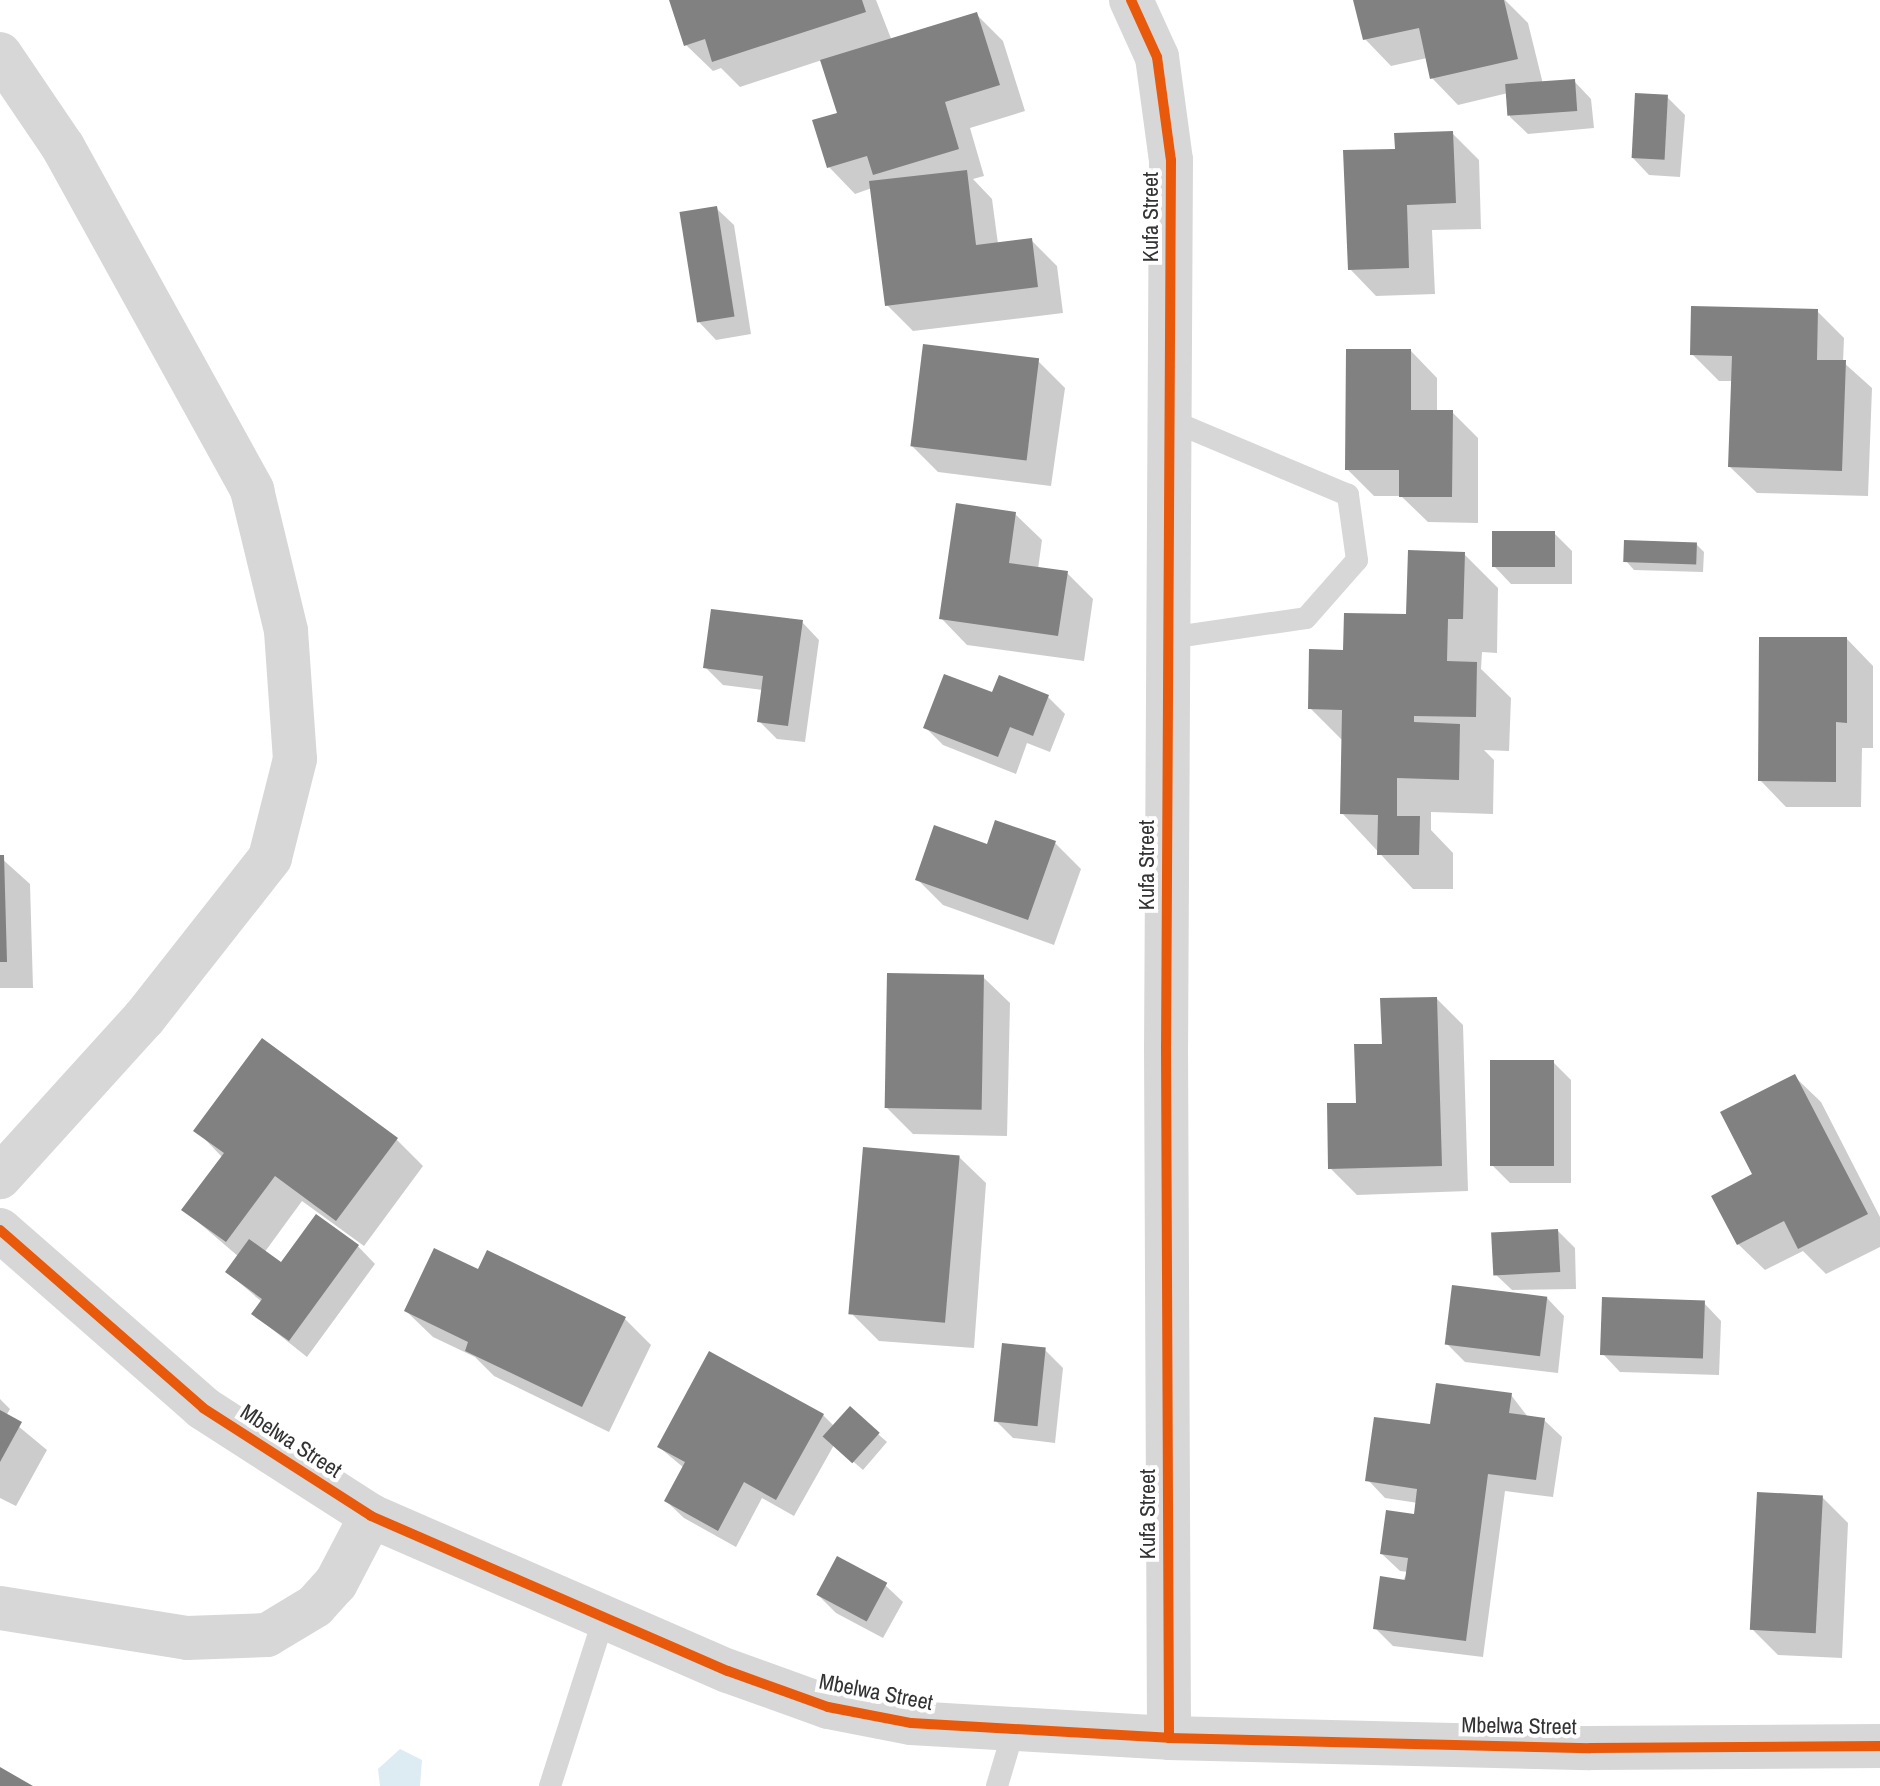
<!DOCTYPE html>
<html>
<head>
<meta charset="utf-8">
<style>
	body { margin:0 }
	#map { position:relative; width:1880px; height:1786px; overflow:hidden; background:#fff; font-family:"Archivo Narrow",sans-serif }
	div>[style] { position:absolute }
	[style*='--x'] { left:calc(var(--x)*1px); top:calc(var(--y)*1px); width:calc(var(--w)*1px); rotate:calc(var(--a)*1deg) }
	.water>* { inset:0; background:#ddebf3 }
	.shadow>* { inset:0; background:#0003 }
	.building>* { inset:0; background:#818181; transform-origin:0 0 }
	.lane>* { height:22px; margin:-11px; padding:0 11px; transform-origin:11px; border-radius:11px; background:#d7d7d7 }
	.street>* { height:44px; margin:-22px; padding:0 22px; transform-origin:22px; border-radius:22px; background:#d7d7d7 }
	.cycleway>* { height:10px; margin:-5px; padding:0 5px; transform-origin:5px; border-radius:5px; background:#e8590c }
	span { translate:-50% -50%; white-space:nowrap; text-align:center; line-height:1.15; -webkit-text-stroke:8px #fff; paint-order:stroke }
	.street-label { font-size:22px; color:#333 }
</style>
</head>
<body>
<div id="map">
	<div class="water">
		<i style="clip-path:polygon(400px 1749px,422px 1760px,420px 1786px,380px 1786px,378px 1769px)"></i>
	</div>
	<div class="shadow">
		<i style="clip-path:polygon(671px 0,876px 0,892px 41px,977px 15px,1003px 41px,1025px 111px,970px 128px,984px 176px,973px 179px,992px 199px,998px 244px,1031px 240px,1057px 266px,1063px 313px,913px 331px,887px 305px,872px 188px,855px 194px,829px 167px,839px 114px,822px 60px,740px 87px,721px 68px,713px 71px,686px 45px)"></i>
		<i style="clip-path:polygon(1356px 0,1505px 0,1528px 23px,1543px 84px,1574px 81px,1591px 99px,1594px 128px,1528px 134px,1510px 117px,1508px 93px,1458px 105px,1432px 78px,1427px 58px,1391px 66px,1365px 39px)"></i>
		<i style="clip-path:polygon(1667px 97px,1685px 115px,1680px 177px,1649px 175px,1632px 157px)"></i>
		<i style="clip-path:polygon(1452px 133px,1479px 160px,1481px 229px,1432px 230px,1435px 294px,1376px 296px,1350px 269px)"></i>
		<i style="clip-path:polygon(716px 208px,734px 225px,751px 334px,716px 340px,699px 322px)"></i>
		<i style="clip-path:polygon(1817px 311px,1844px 338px,1843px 362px,1872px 388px,1868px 496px,1757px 493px,1730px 467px,1733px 381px,1719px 381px,1692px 354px)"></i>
		<i style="clip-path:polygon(1411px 351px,1437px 378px,1437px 412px,1452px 412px,1478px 438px,1478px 523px,1428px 522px,1401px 496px,1374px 496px,1347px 469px)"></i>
		<i style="clip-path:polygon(1038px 361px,1065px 388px,1051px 486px,938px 472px,912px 446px)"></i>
		<i style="clip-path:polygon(1015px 514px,1042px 540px,1038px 569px,1067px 573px,1093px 599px,1084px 661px,967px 645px,941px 618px)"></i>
		<i style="clip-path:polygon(1554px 533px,1572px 551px,1572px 584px,1511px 584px,1494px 566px)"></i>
		<i style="clip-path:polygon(1696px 544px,1704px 552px,1703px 572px,1634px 570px,1626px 561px)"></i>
		<i style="clip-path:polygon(1464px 554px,1498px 588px,1497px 653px,1482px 652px,1481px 669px,1511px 698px,1509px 751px,1484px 750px,1494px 760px,1493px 814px,1431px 812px,1431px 830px,1453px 853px,1453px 889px,1413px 889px,1342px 813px,1343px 741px,1310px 708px,1345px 652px,1408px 616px)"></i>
		<i style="clip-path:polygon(802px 622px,819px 640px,805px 742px,777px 739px,759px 721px,763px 690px,723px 685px,706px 668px)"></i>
		<i style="clip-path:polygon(1847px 639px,1873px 666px,1873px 748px,1862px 748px,1861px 807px,1786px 807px,1760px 780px)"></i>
		<i style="clip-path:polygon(993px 695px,1048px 697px,1065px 714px,1050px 752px,1027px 743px,1016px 774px,943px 745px,926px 728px)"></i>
		<i style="clip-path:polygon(1055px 843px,1081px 869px,1054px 945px,943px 905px,917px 879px)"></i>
		<i style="clip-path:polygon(0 857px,30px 884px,33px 988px,0 988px)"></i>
		<i style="clip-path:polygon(983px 977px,1010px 1003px,1007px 1136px,913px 1134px,886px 1107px)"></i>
		<i style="clip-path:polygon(1437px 999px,1463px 1025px,1468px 1191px,1357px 1195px,1330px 1168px,1384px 1046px)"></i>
		<i style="clip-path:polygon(262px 1041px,397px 1140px,423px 1166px,364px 1246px,302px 1201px,264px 1253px,281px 1265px,352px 1240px,375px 1264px,307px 1357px,253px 1314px,262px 1302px,227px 1272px,239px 1257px,184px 1210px,223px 1158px,196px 1130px)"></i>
		<i style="clip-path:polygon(1553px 1062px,1571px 1080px,1571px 1183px,1510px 1183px,1492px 1165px)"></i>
		<i style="clip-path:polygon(1794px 1076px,1821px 1102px,1880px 1217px,1880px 1247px,1826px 1274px,1803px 1251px,1765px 1270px,1738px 1244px,1755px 1175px)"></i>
		<i style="clip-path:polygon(959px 1157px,986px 1183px,974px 1348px,879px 1341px,853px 1315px)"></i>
		<i style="clip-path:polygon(1558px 1231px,1575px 1248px,1576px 1289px,1512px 1290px,1494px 1273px)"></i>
		<i style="clip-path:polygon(479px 1272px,625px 1319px,651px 1345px,609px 1432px,494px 1376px,475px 1357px,433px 1337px,406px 1311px)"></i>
		<i style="clip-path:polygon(1547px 1298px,1564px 1316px,1558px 1373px,1465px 1362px,1447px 1344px)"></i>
		<i style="clip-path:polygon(1704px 1303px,1721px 1321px,1719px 1375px,1620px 1372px,1603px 1354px)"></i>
		<i style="clip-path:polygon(1045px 1350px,1063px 1368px,1055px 1443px,1013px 1438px,995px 1420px)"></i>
		<i style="clip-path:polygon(1511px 1395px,1528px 1417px,1544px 1420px,1562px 1437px,1553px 1497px,1505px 1491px,1483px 1657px,1393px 1646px,1375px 1628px,1408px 1572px,1400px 1571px,1382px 1554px,1416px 1516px,1418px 1503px,1385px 1498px,1368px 1480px,1432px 1427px)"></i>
		<i style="clip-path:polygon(0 1399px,10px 1409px,6px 1416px,47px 1450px,16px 1506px,0 1498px)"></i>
		<i style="clip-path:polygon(823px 1415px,835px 1427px,878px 1434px,887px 1442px,863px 1470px,834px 1445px,794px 1516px,762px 1498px,736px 1547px,684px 1518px,666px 1501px,684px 1468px,659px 1447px)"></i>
		<i style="clip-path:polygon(1822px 1497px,1848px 1523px,1842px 1658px,1778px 1655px,1752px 1629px)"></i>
		<i style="clip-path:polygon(885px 1585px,903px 1602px,883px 1638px,836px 1613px,818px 1595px)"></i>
	</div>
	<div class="building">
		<i style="clip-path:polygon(669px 0,862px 0,866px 12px,712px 62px,705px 39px,684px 46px)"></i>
		<i style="clip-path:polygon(1353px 0,1504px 0,1518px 59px,1430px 79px,1419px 28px,1363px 40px)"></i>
		<i style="clip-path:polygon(977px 12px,1000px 85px,945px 102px,959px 149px,873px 175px,867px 156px,827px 168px,812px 120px,837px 113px,820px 60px)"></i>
		<i style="left:1575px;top:79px;width:32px;height:70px;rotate:86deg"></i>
		<i style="left:1635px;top:93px;width:33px;height:65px;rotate:3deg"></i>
		<i style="clip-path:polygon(1453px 131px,1456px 203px,1407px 205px,1409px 268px,1348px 270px,1343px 150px,1395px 149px,1394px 133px)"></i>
		<i style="clip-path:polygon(967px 170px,976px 245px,1032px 238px,1038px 287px,885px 306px,869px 181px)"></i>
		<i style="left:717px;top:206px;width:112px;height:38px;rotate:81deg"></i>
		<i style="clip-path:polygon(1691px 306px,1818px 309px,1817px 360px,1846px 360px,1842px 471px,1728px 467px,1732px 356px,1690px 355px)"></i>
		<i style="left:923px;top:344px;width:117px;height:103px;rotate:7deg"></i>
		<i style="clip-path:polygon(1346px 349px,1411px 349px,1411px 410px,1453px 410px,1452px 497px,1399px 497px,1399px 470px,1345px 470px)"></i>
		<i style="clip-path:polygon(956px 503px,1016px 512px,1009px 563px,1068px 571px,1058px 636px,939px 619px)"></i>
		<i style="left:1555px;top:531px;width:36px;height:63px;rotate:90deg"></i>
		<i style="left:1624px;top:540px;width:73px;height:22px;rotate:2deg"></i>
		<i style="clip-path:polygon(1408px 550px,1465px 552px,1463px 619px,1448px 619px,1447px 661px,1477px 662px,1476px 717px,1414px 716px,1414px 722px,1460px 724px,1459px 780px,1397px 778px,1397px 816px,1420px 816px,1419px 855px,1377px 855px,1378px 815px,1340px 814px,1342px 710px,1308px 709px,1309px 649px,1343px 650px,1344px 613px,1406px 614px)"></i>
		<i style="clip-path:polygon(711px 609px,803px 620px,788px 726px,757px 722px,763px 676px,703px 668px)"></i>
		<i style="clip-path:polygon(1759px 637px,1847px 637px,1847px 723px,1836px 722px,1836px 782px,1758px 781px)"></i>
		<i style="clip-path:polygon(944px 674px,992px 692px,999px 675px,1049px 695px,1033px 736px,1010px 727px,998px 757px,923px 728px)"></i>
		<i style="clip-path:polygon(995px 820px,1056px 841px,1028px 920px,915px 880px,934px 825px,987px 844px)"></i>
		<i style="clip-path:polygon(0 855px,4px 855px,7px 962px,0 962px)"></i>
		<i style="left:887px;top:973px;width:97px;height:135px;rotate:1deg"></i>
		<i style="clip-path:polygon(1437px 997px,1442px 1166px,1328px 1169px,1327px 1103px,1356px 1103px,1354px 1044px,1382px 1044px,1380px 998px)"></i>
		<i style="clip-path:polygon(262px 1038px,398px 1138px,336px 1221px,275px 1176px,226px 1242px,181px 1210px,224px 1153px,193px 1131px)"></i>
		<i style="left:1554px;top:1060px;width:106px;height:64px;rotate:90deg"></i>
		<i style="clip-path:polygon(1795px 1074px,1868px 1214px,1798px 1249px,1784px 1221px,1737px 1245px,1711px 1196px,1752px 1174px,1720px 1112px)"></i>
		<i style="left:863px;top:1147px;width:97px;height:168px;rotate:5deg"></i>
		<i style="clip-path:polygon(316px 1214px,359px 1245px,289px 1341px,251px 1314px,262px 1299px,225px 1272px,249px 1239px,281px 1262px)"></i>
		<i style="left:1558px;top:1229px;width:43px;height:67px;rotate:87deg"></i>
		<i style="clip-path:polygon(434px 1248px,478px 1269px,487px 1250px,626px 1317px,582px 1407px,465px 1351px,468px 1342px,404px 1311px)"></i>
		<i style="left:1452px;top:1285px;width:96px;height:60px;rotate:7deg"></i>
		<i style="left:1602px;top:1297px;width:103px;height:58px;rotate:2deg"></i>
		<i style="left:1002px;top:1343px;width:44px;height:79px;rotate:6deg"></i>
		<i style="clip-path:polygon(709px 1351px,824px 1414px,776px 1500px,744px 1482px,718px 1531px,664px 1501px,685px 1462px,657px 1447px)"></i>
		<i style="clip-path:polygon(1436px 1383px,1512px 1393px,1509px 1413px,1545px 1418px,1536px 1480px,1488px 1474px,1466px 1641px,1373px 1629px,1380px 1576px,1405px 1580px,1408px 1558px,1380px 1554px,1386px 1510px,1414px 1514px,1417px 1489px,1365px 1481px,1374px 1417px,1430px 1424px)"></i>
		<i style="left:850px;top:1406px;width:40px;height:41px;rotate:42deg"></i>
		<i style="clip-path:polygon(0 1410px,22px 1422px,0 1462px)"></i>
		<i style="left:1757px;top:1492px;width:66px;height:138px;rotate:3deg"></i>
		<i style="left:837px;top:1556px;width:57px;height:44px;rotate:28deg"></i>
		<i style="clip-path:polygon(0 1767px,33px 1786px,0 1786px)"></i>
	</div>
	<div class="lane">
		<i style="--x:1169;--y:638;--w:138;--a:-8.3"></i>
		<i style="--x:1306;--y:618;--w:77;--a:-48.7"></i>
		<i style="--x:1357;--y:560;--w:66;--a:-97.9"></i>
		<i style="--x:1348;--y:495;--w:193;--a:-157.2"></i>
		<i style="--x:550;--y:1786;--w:176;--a:-72.2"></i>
		<i style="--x:997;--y:1786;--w:59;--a:-73.4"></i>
	</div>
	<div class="street">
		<i style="--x:1131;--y:0;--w:63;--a:65.5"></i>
		<i style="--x:1157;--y:57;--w:104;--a:82.3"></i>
		<i style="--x:1171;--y:160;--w:886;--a:90.32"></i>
		<i style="--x:1166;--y:1046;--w:692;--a:89.75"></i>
		<i style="--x:0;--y:54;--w:112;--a:55.9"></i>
		<i style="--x:63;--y:147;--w:392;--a:61.1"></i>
		<i style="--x:252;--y:490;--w:145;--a:76.4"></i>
		<i style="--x:286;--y:631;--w:128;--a:86"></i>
		<i style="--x:295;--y:759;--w:102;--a:104.2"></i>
		<i style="--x:270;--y:858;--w:204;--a:128.2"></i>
		<i style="--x:144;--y:1018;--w:215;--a:132.2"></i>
		<i style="--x:0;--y:1230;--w:270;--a:41.2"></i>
		<i style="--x:203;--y:1408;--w:200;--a:32.7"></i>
		<i style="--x:371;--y:1516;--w:389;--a:23.5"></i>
		<i style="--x:728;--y:1671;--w:106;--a:19.8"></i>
		<i style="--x:828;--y:1707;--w:85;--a:10.9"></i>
		<i style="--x:911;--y:1723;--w:258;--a:3.3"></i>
		<i style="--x:1169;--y:1738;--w:421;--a:1.4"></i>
		<i style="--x:1590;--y:1748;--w:290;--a:-0.4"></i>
		<i style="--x:0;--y:1608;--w:189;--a:9.1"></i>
		<i style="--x:187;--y:1638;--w:80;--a:-2.1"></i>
		<i style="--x:267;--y:1635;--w:56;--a:-31.1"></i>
		<i style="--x:315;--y:1606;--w:31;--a:-48"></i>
		<i style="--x:336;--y:1583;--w:76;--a:-62.4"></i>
	</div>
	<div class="cycleway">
		<i style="--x:1131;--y:0;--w:63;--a:65.5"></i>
		<i style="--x:1157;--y:57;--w:104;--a:82.3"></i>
		<i style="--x:1171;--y:160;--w:886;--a:90.32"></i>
		<i style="--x:1166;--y:1046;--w:692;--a:89.75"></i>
		<i style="--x:0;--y:1230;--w:270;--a:41.2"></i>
		<i style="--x:203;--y:1408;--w:200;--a:32.7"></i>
		<i style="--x:371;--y:1516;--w:389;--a:23.5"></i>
		<i style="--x:728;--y:1671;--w:106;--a:19.8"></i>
		<i style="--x:828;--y:1707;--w:85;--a:10.9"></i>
		<i style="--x:911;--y:1723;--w:258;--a:3.3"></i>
		<i style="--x:1169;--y:1738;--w:421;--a:1.4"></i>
		<i style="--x:1590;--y:1748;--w:290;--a:-0.4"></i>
	</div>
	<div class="street-label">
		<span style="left:1151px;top:217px;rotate:-90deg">Kufa Street</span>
		<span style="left:1147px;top:865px;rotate:-90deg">Kufa Street</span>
		<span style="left:291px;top:1441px;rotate:33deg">Mbelwa Street</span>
		<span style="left:1148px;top:1514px;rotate:-90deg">Kufa Street</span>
		<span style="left:876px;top:1692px;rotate:11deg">Mbelwa Street</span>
		<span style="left:1519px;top:1726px;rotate:1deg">Mbelwa Street</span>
	</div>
</div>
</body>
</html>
